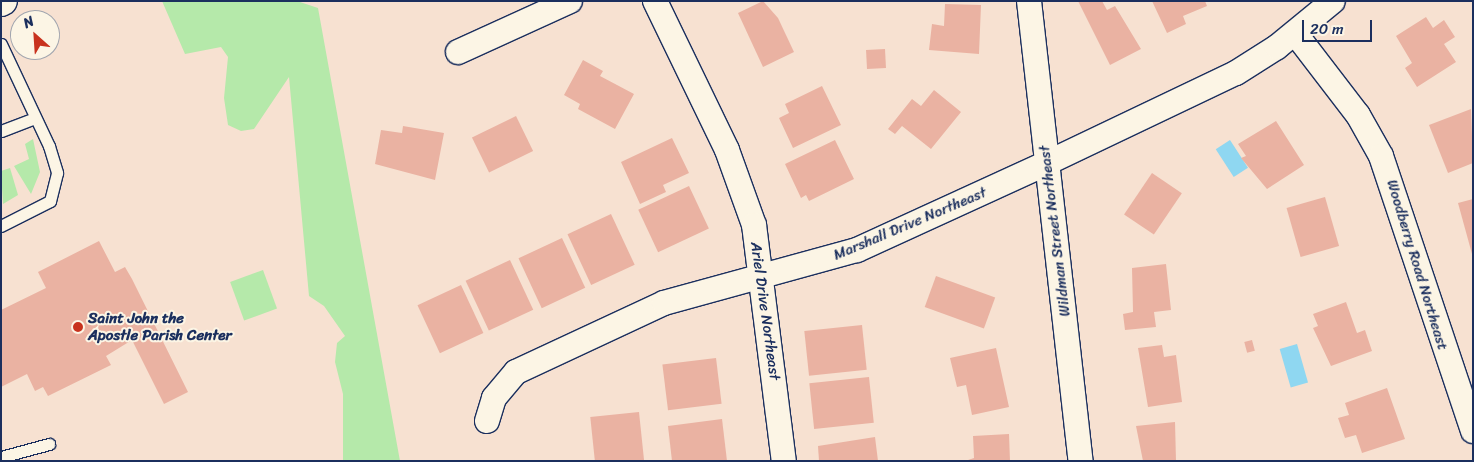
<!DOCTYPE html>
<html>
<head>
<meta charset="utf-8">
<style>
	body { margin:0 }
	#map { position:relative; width:1474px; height:462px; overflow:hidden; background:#f7e1d1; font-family:Sriracha,sans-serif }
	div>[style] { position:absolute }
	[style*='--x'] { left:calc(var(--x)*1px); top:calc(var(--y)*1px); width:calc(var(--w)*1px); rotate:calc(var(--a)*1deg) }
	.green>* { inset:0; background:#b5e9aa; transform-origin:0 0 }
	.water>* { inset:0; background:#8fd7f1; transform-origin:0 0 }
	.building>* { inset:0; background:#eab2a2; transform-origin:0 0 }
	.roads { filter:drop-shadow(1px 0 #1b2f5e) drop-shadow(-1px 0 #1b2f5e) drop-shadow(0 1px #1b2f5e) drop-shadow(0 -1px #1b2f5e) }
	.lane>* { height:11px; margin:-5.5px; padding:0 5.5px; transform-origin:5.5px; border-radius:5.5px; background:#fcf5e5 }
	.street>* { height:24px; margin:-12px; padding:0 12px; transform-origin:12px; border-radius:12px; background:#fcf5e5 }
	.secondary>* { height:28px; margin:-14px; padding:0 14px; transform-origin:14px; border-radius:14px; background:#fcf5e5 }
	.dots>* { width:14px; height:14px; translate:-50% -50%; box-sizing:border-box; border:2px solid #fcf5e5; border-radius:50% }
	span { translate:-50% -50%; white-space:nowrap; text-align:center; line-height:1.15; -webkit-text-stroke:4px #fcf5e5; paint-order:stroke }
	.street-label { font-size:15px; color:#1b2f5e }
	.poi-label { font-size:15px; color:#1b2f5e; font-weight:700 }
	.left { translate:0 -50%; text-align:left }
	.frame { position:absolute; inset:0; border:2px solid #1b2f5e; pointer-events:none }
	.north { position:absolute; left:10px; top:10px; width:50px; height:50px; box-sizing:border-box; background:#fcf5e5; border:1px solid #a2a6af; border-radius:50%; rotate:334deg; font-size:14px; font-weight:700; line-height:20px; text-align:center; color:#1b2f5e }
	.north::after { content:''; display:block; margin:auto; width:18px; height:22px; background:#c8321e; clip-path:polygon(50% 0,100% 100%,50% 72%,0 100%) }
	.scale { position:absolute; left:1302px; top:20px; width:70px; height:22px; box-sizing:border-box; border:2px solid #1b2f5e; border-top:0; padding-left:6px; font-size:15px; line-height:18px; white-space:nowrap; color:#1b2f5e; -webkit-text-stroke:4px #fcf5e5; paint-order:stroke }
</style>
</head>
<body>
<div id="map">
	<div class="green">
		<i style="clip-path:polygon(162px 1px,297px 1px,318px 8px,400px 461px,343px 461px,343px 394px,335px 362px,337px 343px,345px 336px,324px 306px,309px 296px,289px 77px,254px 129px,241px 131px,228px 125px,224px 98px,228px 57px,221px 47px,185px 54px)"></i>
		<i style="clip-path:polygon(33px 139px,40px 172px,31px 194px,14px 166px,29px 159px,25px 144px)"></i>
		<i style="clip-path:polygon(10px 168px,18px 195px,3px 204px,1px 171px)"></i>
		<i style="left:263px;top:270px;width:41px;height:35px;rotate:70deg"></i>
	</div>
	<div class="water">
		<i style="left:1230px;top:140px;width:33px;height:17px;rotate:57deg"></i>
		<i style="left:1297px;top:344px;width:40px;height:18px;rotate:74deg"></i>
	</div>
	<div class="building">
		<i style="clip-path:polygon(763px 1px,778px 18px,794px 52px,763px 67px,738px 13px)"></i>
		<i style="clip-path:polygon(1078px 1px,1102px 1px,1107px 10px,1115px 6px,1141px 49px,1110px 65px)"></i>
		<i style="clip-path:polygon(1152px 1px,1205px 1px,1207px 6px,1183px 16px,1186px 24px,1167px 33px)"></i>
		<i style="clip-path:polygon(945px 4px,981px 5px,979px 54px,929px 50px,932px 24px,944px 26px)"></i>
		<i style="clip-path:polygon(1426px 17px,1433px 28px,1444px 20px,1455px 37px,1444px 44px,1456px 62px,1417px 87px,1405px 68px,1412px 63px,1396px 36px)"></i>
		<i style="left:885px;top:49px;width:19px;height:19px;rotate:87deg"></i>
		<i style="clip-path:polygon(583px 60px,603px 71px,600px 76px,634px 94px,615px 129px,578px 109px,580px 104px,564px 95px)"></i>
		<i style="clip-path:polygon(822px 86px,841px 125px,793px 148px,779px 118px,789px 113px,785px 104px)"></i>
		<i style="clip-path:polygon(934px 90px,961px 112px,931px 149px,902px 126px,895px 134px,888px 129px,912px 99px,921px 106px)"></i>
		<i style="clip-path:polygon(1471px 109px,1473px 163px,1448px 173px,1429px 125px)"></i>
		<i style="left:516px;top:116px;width:39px;height:49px;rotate:64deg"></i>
		<i style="clip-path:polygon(1276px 121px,1304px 165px,1267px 189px,1241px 158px,1246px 156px,1238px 144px)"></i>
		<i style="clip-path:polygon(403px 126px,444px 133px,435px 180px,375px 164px,381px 130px,402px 133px)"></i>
		<i style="clip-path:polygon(672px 138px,689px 173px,663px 185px,666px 192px,640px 204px,621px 162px)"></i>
		<i style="clip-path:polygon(835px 140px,854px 179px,809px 201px,806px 195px,801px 198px,785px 164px)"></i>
		<i style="left:1152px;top:173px;width:36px;height:50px;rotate:34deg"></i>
		<i style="left:689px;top:186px;width:47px;height:56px;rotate:65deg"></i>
		<i style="left:1325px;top:197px;width:51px;height:40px;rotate:74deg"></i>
		<i style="clip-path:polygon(1473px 199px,1473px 254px,1472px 254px,1458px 203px)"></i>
		<i style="left:611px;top:214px;width:56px;height:48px;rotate:65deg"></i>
		<i style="left:562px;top:238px;width:55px;height:48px;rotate:65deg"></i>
		<i style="clip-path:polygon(99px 241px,115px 272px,125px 267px,132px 279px,188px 392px,164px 404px,132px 340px,106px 356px,111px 365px,48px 396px,43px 387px,35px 391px,27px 374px,1px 387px,1px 310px,46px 288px,38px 272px)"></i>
		<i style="left:510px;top:260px;width:55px;height:49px;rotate:65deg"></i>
		<i style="clip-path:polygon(1166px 264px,1171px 310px,1154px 312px,1156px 327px,1125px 330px,1123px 314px,1133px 312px,1132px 268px)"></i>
		<i style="left:936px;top:276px;width:63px;height:33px;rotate:20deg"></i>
		<i style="left:461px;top:285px;width:53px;height:48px;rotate:65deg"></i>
		<i style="clip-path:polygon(1346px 302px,1357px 333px,1365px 330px,1372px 351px,1331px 366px,1313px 328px,1318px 326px,1313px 314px)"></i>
		<i style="left:862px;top:325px;width:45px;height:58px;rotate:84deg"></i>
		<i style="left:1252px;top:340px;width:11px;height:8px;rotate:75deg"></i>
		<i style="clip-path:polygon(1162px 345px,1164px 357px,1176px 355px,1182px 402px,1148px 407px,1138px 348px)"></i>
		<i style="clip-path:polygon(996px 348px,1009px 407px,972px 415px,966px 385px,957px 387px,950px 358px)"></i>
		<i style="left:716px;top:358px;width:46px;height:54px;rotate:83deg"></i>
		<i style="left:869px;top:377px;width:46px;height:60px;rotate:84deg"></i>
		<i style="clip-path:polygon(1387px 388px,1405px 439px,1362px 453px,1356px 435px,1345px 438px,1338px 418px,1349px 415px,1345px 403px)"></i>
		<i style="left:639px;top:412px;width:49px;height:49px;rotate:84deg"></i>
		<i style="clip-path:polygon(722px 419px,727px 461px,672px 461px,668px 426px)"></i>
		<i style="clip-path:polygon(1175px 422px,1176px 461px,1143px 461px,1136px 426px)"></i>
		<i style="clip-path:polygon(1009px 434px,1010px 461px,965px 461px,974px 458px,973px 436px)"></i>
		<i style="clip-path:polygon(875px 437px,878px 461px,819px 461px,818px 446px)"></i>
	</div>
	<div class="roads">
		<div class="lane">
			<i style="--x:1;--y:44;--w:113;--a:64.8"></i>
			<i style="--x:49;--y:146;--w:28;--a:73"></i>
			<i style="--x:57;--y:173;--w:29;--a:104"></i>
			<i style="--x:50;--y:201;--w:55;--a:153"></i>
			<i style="--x:1;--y:131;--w:36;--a:-21"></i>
			<i style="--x:1;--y:457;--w:50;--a:-15.2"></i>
		</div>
		<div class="street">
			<i style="--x:655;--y:1;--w:165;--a:64.2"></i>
			<i style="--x:727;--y:150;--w:80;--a:70.2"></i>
			<i style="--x:754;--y:225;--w:238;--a:82.8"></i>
			<i style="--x:1029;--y:1;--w:463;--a:83.6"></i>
			<i style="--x:1295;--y:33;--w:103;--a:52.5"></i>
			<i style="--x:1358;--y:115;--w:47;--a:60.7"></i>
			<i style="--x:1381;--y:156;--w:290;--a:71.5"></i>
			<i style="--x:458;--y:52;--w:123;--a:-24.5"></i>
			<i style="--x:487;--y:421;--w:24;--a:-73"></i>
			<i style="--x:494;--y:398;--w:34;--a:-50"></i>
			<i style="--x:516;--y:372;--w:163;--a:-25"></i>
			<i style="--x:664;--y:303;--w:200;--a:-15.4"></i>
			<i style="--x:857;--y:250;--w:209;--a:-24.6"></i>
			<i style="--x:1047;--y:163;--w:209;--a:-25.5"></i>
			<i style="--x:1236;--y:73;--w:49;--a:-32.4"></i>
			<i style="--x:1277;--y:47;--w:72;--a:-39.4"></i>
		</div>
		<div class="secondary">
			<i style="--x:1;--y:2;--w:2;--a:-27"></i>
		</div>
	</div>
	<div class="dots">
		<i style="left:78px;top:327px;background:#c8321e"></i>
	</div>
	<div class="street-label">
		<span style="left:910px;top:224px;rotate:-23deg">Marshall Drive Northeast</span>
		<span style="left:1055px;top:231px;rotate:-97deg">Wildman Street Northeast</span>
		<span style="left:1417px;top:265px;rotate:73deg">Woodberry Road Northeast</span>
		<span style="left:765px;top:311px;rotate:82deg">Ariel Drive Northeast</span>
	</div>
	<div class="poi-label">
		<span class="left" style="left:88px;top:327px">Saint John the<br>Apostle Parish Center</span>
	</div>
	<div class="frame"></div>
	<div class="north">N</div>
	<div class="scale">20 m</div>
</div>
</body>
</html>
